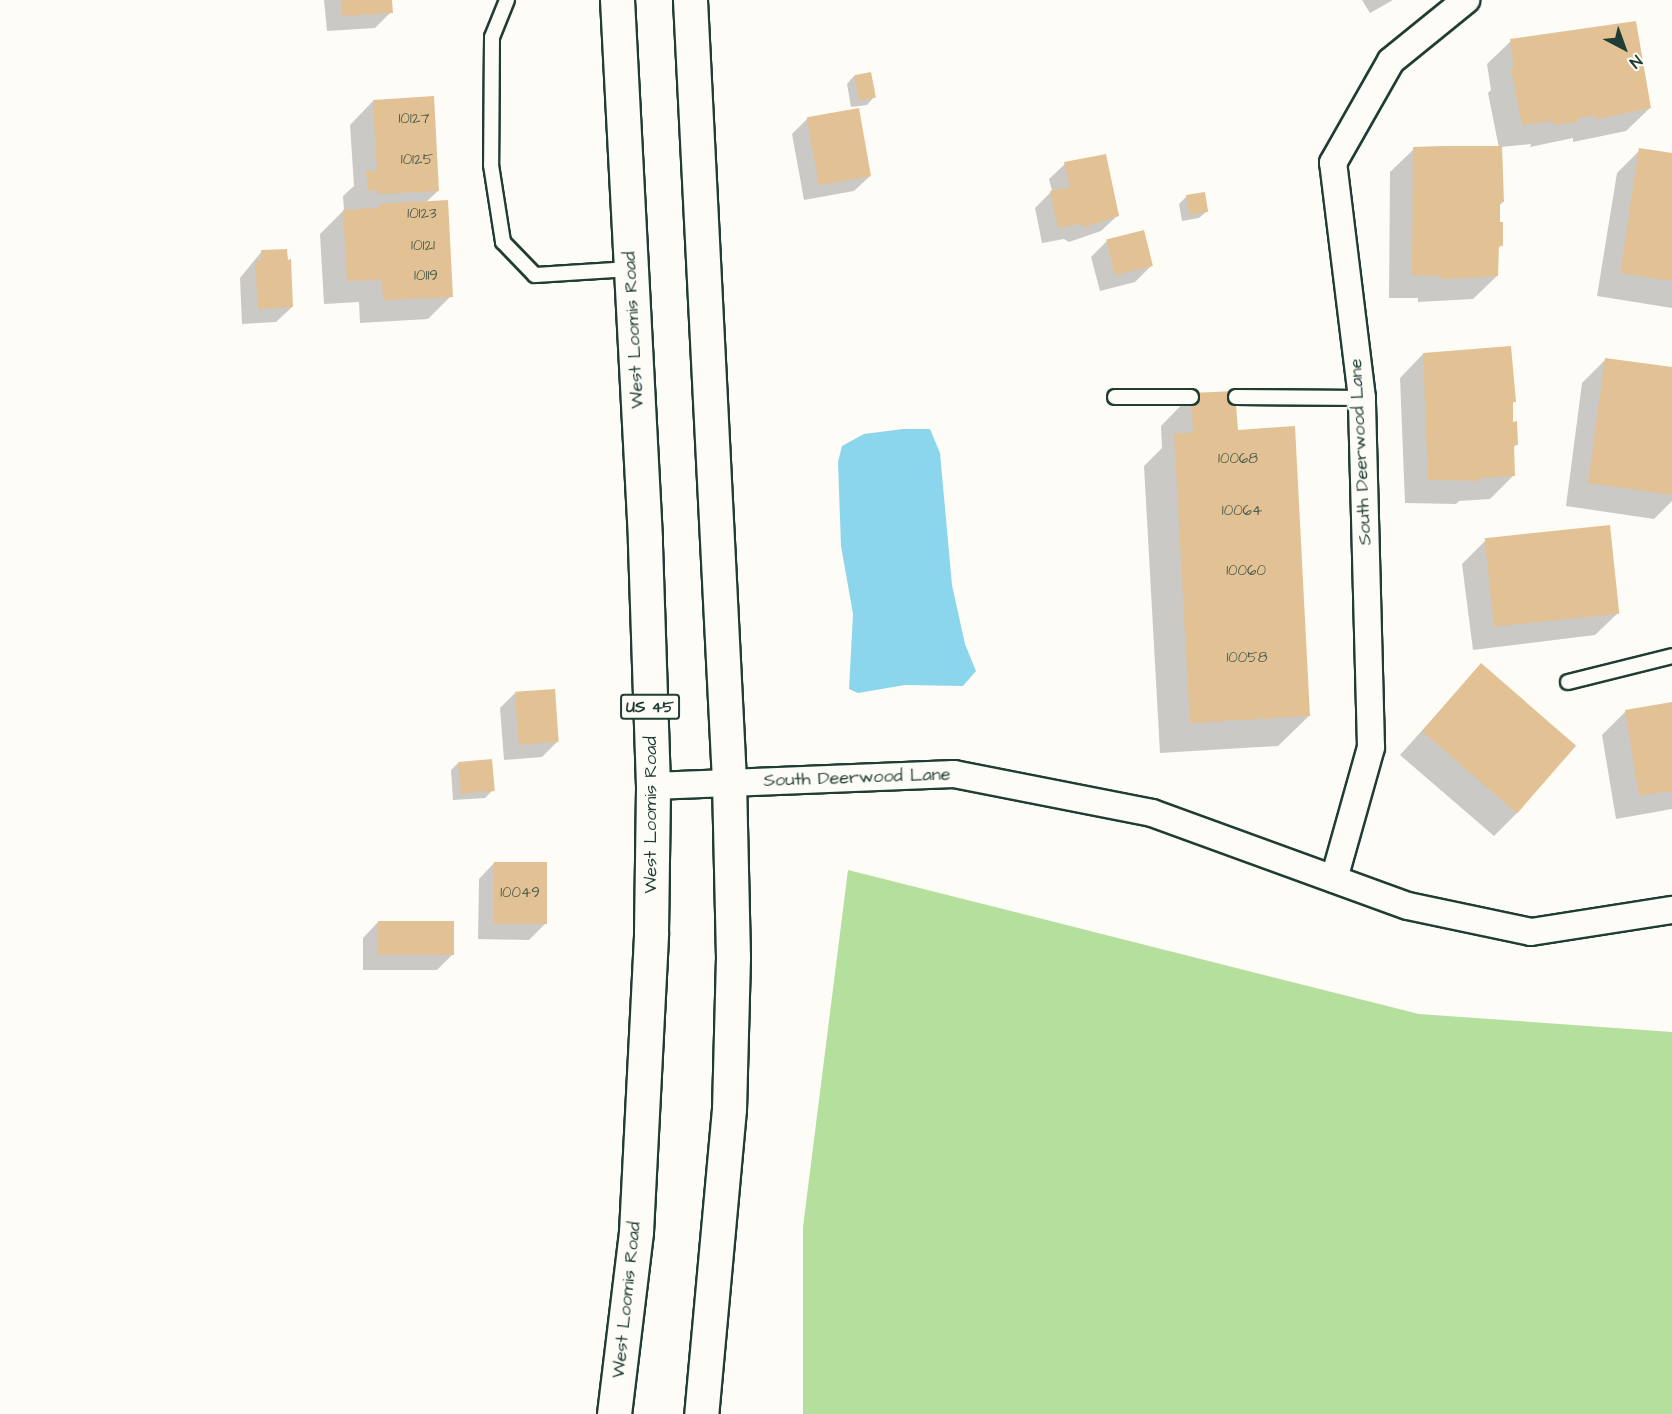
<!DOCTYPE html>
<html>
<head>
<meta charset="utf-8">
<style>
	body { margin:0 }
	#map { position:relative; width:1672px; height:1414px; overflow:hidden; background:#fdfcf7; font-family:"Architects Daughter",sans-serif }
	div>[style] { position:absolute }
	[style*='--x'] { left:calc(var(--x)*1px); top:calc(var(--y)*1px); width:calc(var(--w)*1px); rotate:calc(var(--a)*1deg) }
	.green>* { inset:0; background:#b5df9c }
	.water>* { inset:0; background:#8bd6ec }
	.shadow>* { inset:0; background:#0003 }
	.building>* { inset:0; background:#e2c295; transform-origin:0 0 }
	.roads { filter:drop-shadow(2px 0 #1f3d34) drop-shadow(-2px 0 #1f3d34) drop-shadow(0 2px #1f3d34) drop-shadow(0 -2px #1f3d34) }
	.service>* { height:14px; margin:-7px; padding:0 7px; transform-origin:7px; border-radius:7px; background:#fdfcf7 }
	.minor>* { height:26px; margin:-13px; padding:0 13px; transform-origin:13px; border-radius:13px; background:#fdfcf7 }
	.primary>* { height:33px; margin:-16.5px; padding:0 16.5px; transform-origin:16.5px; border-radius:16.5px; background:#fdfcf7 }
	span { translate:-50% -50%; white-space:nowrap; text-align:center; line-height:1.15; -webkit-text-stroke:4.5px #fdfcf7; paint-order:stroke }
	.number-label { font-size:15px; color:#505e4c }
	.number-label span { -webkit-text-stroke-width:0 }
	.shield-label span { padding:2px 4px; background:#fdfcf7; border:2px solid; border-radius:4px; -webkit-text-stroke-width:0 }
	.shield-label { font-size:16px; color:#1f3d34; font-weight:700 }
	.street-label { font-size:18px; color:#1f3d34 }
	.north { position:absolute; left:1594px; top:18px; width:60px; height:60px; -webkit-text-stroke:4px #fdfcf7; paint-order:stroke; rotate:139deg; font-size:16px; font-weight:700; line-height:24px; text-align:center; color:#1f3d34 }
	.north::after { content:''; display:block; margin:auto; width:21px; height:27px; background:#1f3d34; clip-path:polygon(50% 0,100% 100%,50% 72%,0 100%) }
</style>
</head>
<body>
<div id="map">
	<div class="green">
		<i style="clip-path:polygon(848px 870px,1419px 1014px,1672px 1032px,1672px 1414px,803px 1414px,803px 1227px)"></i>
	</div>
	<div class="water">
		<i style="clip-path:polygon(903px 429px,930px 429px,940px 453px,952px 585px,965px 644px,976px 671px,963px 686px,905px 685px,858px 693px,849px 689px,853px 614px,841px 546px,838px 462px,842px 446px,864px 434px)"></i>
	</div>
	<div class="shadow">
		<i style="clip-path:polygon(324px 0,390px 0,391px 12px,375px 28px,327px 31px)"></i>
		<i style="clip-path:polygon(1362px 0,1393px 0,1370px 13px)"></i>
		<i style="clip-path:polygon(1511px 41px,1650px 108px,1626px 131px,1573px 142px,1573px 138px,1530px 147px,1531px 144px,1501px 147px,1503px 202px,1499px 206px,1502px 245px,1497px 249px,1497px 276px,1473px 299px,1418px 302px,1418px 298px,1389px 298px,1390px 172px,1414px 149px,1499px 148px,1488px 93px,1491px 90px,1487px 64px)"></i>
		<i style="clip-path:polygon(854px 76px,874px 97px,867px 105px,851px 107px,847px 84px)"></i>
		<i style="clip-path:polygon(373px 101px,438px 191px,425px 203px,451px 296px,428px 319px,360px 323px,359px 302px,324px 304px,320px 234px,344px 210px,343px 196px,354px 186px,350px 125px)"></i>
		<i style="clip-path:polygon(808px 118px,870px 176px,854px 191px,804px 200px,792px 134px)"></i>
		<i style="clip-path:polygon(1640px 150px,1672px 155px,1672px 308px,1597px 296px,1617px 173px)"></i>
		<i style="clip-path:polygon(1065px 164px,1117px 216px,1101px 231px,1069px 242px,1064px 239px,1042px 243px,1035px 208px,1052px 191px,1049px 179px)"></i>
		<i style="clip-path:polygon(1187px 196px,1207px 211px,1199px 218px,1182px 221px,1179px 204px)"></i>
		<i style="clip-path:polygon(1107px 241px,1151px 266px,1135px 282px,1100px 291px,1091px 257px)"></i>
		<i style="clip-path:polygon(262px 251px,292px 307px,276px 322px,242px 324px,240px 278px)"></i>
		<i style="clip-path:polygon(1423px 354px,1515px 401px,1511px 405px,1516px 445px,1513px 448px,1513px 476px,1490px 499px,1459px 501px,1456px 504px,1405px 503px,1400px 378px)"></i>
		<i style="clip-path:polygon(1606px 359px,1672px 368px,1672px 501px,1654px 519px,1566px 506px,1582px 383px)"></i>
		<i style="clip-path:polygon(1191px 395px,1237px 432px,1309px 716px,1278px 746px,1160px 753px,1144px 466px,1162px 448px,1161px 426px)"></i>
		<i style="clip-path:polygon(1486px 540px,1619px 612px,1595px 635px,1473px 650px,1462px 564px)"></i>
		<i style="clip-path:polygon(1481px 665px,1517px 813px,1494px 836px,1400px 755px)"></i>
		<i style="clip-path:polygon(515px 693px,558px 741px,542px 757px,504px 760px,500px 708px)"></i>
		<i style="clip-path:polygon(1672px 704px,1672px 809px,1616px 819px,1602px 735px,1625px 712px)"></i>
		<i style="clip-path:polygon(458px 763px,493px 790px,485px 798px,453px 800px,451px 770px)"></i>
		<i style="clip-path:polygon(494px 863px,545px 924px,529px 940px,478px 939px,479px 879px)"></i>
		<i style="clip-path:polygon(378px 922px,453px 954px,437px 970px,363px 970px,363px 938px)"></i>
	</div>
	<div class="building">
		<i style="clip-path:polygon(341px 0,392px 0,393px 13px,342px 16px)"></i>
		<i style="clip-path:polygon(1636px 21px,1651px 108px,1596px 119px,1596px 115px,1577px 118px,1577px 122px,1553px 125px,1553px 121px,1522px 125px,1511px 68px,1514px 68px,1510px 39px)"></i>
		<i style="left:871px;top:72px;width:26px;height:17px;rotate:79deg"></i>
		<i style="clip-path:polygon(434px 96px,439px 191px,378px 194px,378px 190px,368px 191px,366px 171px,377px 171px,373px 100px)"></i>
		<i style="left:859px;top:108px;width:69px;height:53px;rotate:80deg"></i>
		<i style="clip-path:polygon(1442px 146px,1502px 146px,1504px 202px,1500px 202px,1500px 222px,1503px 222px,1503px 246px,1499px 245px,1498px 276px,1441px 279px,1440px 276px,1412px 275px,1413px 147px)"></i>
		<i style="clip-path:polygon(1639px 148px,1672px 153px,1672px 281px,1620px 273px)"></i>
		<i style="clip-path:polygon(1106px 154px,1119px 216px,1085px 227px,1080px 224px,1058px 228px,1050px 191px,1070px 187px,1064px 162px)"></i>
		<i style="left:1205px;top:192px;width:20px;height:19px;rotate:81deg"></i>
		<i style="clip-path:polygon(448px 200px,453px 297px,383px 300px,382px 280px,347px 281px,343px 210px,379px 208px,379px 204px)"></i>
		<i style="left:1144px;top:230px;width:37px;height:39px;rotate:76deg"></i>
		<i style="clip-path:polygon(287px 249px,288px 260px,291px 259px,293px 307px,258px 309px,255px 261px,262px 260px,261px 250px)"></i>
		<i style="clip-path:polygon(1511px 346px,1516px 402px,1513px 402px,1513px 422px,1517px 421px,1518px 445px,1514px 445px,1515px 476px,1480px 478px,1481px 481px,1428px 480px,1423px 353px)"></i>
		<i style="clip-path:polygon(1605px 358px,1672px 367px,1672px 495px,1588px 483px)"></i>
		<i style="clip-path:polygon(1235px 391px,1238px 430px,1295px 426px,1310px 716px,1190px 723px,1174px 434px,1193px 432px,1191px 393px)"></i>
		<i style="left:1610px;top:525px;width:89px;height:126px;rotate:84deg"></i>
		<i style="left:1481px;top:663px;width:126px;height:90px;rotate:41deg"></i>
		<i style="left:555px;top:689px;width:53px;height:40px;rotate:86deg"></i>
		<i style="clip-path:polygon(1672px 702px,1672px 791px,1639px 796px,1625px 710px)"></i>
		<i style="left:492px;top:759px;width:32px;height:34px;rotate:85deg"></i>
		<i style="left:494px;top:862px;width:53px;height:62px"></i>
		<i style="left:378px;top:921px;width:76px;height:34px"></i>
	</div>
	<div class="roads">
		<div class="service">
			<i style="--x:507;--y:0;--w:40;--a:112"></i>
			<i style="--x:492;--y:37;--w:128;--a:90.4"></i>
			<i style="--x:491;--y:165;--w:78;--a:81.1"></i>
			<i style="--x:503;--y:242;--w:46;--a:45.9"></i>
			<i style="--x:535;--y:275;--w:96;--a:-3.6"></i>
			<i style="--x:1115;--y:397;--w:76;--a:0"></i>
			<i style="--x:1236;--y:397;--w:126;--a:0.5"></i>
			<i style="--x:1568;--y:682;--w:107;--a:-14"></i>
		</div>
		<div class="minor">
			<i style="--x:653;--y:786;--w:301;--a:-2.3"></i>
			<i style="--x:954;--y:774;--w:202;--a:11.1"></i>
			<i style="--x:1152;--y:813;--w:272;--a:20"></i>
			<i style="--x:1408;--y:906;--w:126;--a:11.9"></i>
			<i style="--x:1531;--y:932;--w:143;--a:-8.9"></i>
			<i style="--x:1334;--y:879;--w:137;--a:-74.3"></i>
			<i style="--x:1371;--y:747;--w:349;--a:-91.5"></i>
			<i style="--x:1362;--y:398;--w:237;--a:-97"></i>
			<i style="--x:1333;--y:163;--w:117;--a:-60.4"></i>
			<i style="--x:1391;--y:61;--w:97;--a:-39.1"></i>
		</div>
		<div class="primary">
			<i style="--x:690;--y:0;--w:782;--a:87.14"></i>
			<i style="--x:729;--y:781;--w:176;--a:88.7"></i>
			<i style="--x:733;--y:957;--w:152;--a:91.5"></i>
			<i style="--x:729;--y:1109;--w:306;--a:95.2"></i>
			<i style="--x:614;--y:1414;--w:183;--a:-83.1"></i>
			<i style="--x:636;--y:1232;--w:300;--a:-87.1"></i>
			<i style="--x:651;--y:932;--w:146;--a:-89.2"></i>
			<i style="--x:653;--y:786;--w:247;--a:-91.9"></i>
			<i style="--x:645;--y:539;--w:540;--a:-92.97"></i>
		</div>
	</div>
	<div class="number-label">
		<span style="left:414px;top:119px">10127</span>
		<span style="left:417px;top:160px">10125</span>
		<span style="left:422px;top:214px">10123</span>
		<span style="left:423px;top:246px">10121</span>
		<span style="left:426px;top:276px">10119</span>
		<span style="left:1238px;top:459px">10068</span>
		<span style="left:1242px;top:511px">10064</span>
		<span style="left:1246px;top:571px">10060</span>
		<span style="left:1247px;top:658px">10058</span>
		<span style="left:520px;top:893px">10049</span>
	</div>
	<div class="shield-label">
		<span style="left:650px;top:707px">US 45</span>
	</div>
	<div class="street-label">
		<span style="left:634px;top:330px;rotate:-93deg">West Loomis Road</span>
		<span style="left:1361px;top:452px;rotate:-93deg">South Deerwood Lane</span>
		<span style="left:857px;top:778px;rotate:-2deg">South Deerwood Lane</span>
		<span style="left:651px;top:815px;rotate:-90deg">West Loomis Road</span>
		<span style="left:627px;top:1300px;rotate:-84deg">West Loomis Road</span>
	</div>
	<div class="north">N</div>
</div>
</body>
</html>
